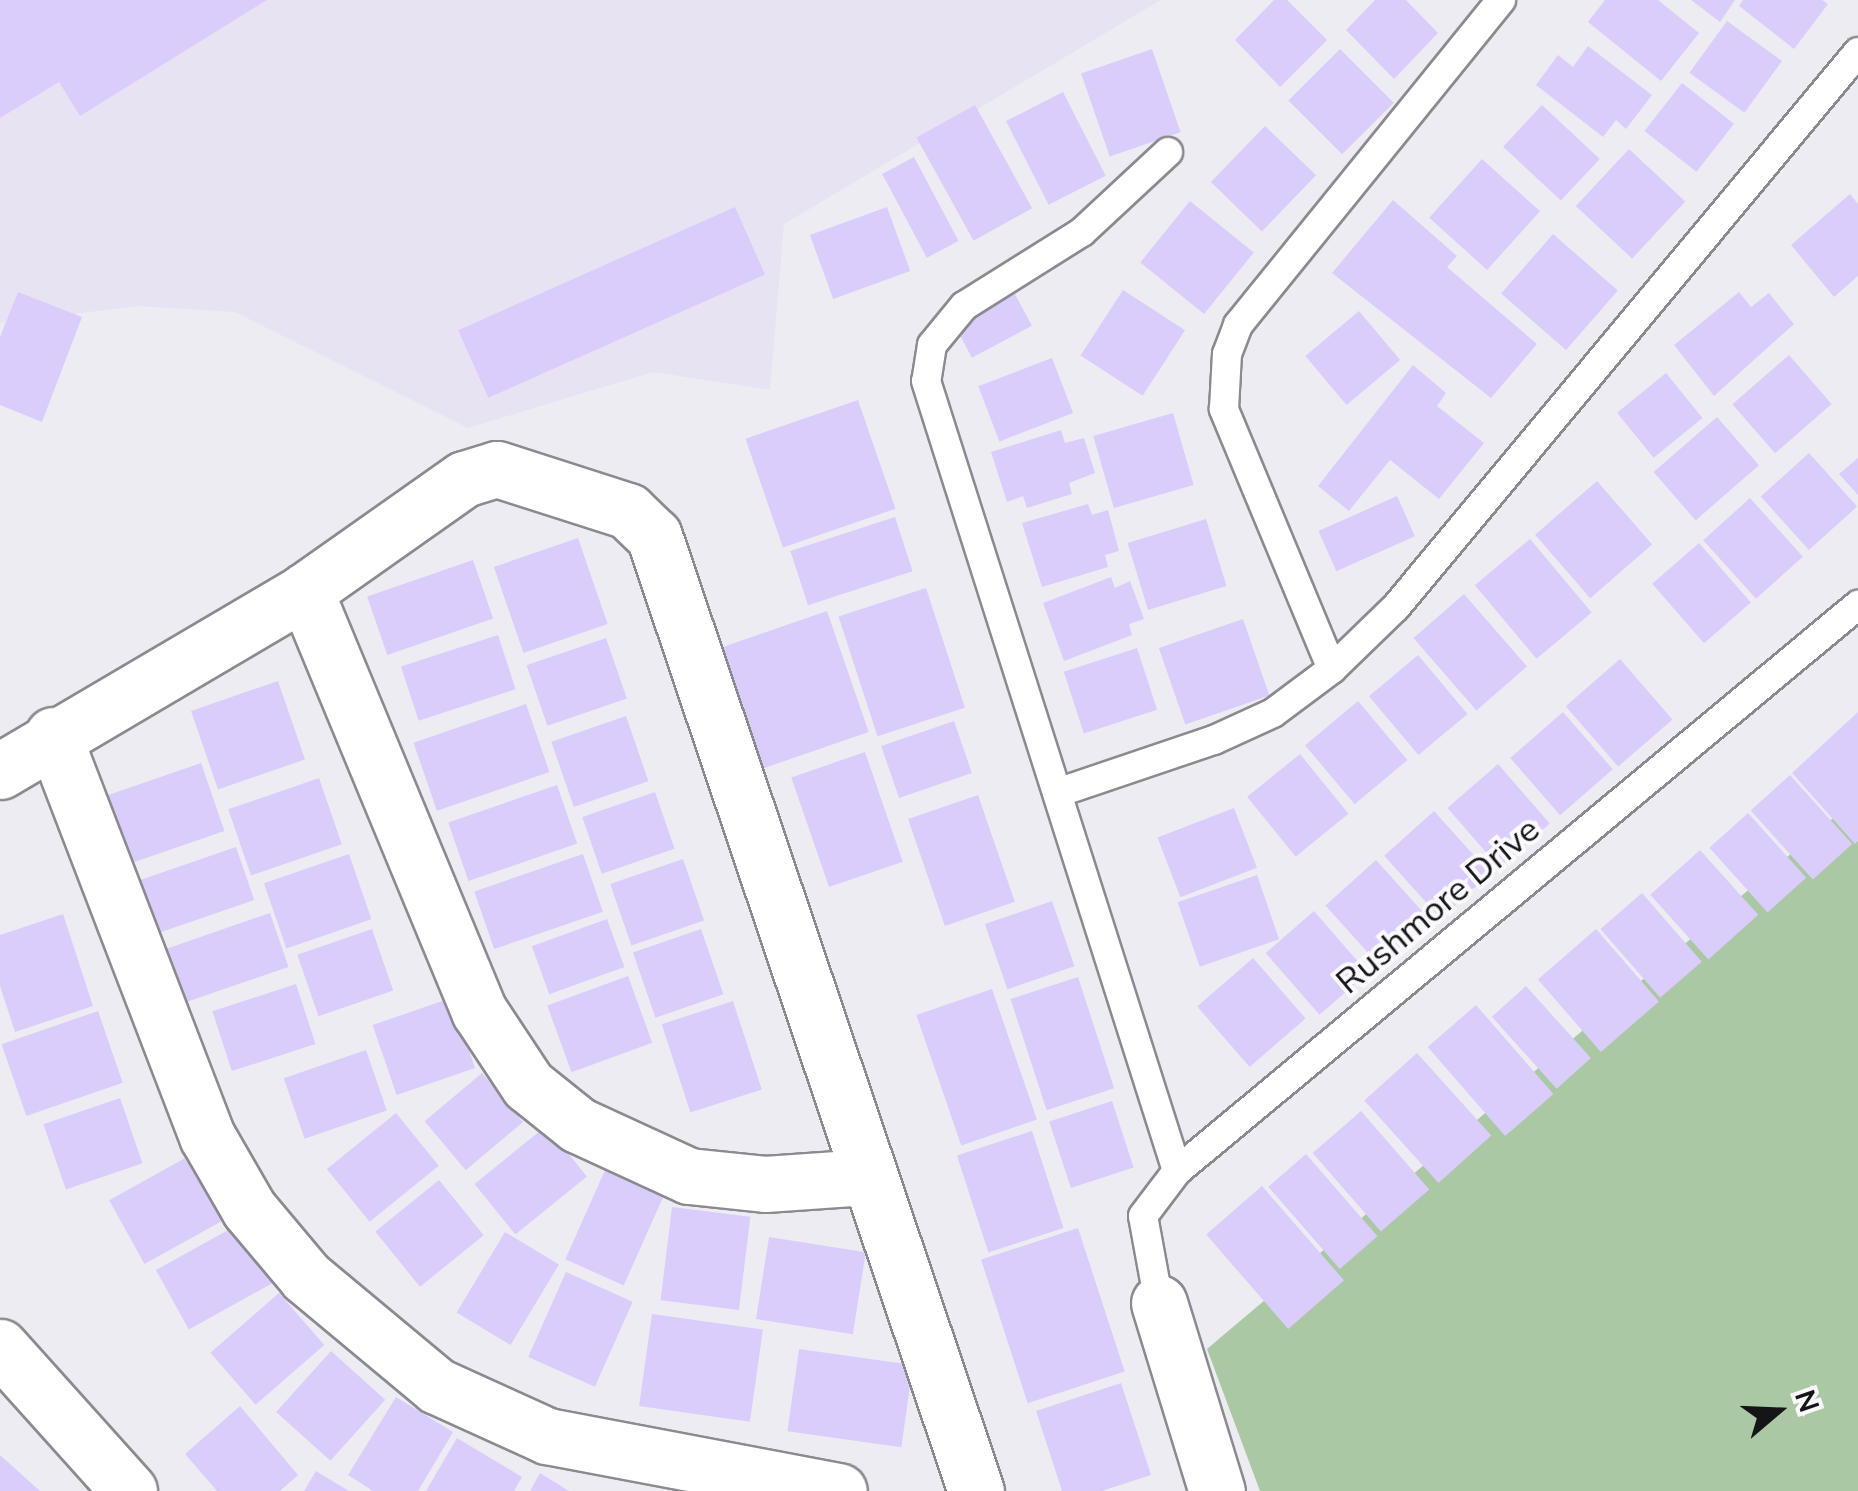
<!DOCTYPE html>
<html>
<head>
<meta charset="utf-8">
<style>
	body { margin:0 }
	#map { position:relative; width:1858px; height:1491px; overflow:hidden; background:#eeecf3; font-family:"Nunito Sans",sans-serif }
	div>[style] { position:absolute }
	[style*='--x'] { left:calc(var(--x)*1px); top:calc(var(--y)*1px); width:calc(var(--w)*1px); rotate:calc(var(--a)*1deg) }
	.built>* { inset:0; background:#e7e3f2 }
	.green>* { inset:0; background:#aac8a3 }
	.building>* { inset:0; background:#dacdfc; transform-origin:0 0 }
	.roads { filter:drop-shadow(2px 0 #8b8a90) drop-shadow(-2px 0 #8b8a90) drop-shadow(0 2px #8b8a90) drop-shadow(0 -2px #8b8a90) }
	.lane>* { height:28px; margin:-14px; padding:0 14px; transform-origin:14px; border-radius:14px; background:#fff }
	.street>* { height:55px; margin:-27.5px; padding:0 27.5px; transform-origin:27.5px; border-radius:27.5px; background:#fff }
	span { translate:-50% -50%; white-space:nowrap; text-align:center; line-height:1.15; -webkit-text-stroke:8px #fbf9fe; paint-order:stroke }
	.street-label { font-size:35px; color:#151517 }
	.north { position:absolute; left:1728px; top:1361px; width:100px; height:100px; -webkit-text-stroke:8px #fbf9fe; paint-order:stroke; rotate:71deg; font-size:28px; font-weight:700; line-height:40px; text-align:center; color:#151517 }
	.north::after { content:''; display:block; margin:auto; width:35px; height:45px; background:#151517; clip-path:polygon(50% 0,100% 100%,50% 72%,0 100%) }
</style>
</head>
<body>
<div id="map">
	<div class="built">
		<i style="clip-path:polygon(0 0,1161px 0,784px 224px,770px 390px,653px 372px,468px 428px,235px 312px,138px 306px,0 323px)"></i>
	</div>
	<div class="green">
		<i style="clip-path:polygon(1858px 797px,1858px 1491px,1260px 1491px,1207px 1349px)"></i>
	</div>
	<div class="building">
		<i style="clip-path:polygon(0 0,267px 0,80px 116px,59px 82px,0 118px)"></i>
		<i style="clip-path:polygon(1274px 0,1287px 0,1327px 40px,1280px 87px,1235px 40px)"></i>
		<i style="clip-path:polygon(1375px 0,1406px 0,1438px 33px,1394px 79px,1346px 30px)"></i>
		<i style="clip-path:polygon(1605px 0,1658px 0,1699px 33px,1661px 81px,1588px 22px)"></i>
		<i style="clip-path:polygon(1691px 0,1735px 0,1720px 22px)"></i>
		<i style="clip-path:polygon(1743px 0,1822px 0,1828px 4px,1794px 49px,1739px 6px)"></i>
		<i style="left:1727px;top:21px;width:68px;height:64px;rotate:36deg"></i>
		<i style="clip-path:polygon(1588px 46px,1652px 95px,1626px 129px,1616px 120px,1603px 137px,1536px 85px,1558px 55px,1573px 67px)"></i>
		<i style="left:1152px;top:49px;width:88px;height:75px;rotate:71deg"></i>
		<i style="left:1340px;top:49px;width:76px;height:73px;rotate:45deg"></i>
		<i style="left:1682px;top:83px;width:66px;height:61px;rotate:38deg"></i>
		<i style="left:1063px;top:92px;width:94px;height:64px;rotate:63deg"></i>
		<i style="left:975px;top:105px;width:118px;height:67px;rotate:61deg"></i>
		<i style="left:1542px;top:105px;width:79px;height:57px;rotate:43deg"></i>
		<i style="left:1265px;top:126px;width:71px;height:78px;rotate:44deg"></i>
		<i style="left:1629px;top:149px;width:77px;height:78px;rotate:43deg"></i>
		<i style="left:914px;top:157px;width:95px;height:36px;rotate:62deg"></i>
		<i style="left:1482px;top:159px;width:78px;height:79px;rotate:42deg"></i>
		<i style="clip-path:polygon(1850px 194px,1858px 204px,1858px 276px,1834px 297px,1791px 245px)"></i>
		<i style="clip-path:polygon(1393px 200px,1457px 256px,1447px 267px,1537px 344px,1491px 398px,1332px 273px)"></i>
		<i style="left:1190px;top:201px;width:82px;height:79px;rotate:39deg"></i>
		<i style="left:735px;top:207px;width:74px;height:303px;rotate:66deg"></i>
		<i style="left:887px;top:207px;width:68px;height:82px;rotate:70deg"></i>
		<i style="left:1553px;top:234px;width:86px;height:79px;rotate:41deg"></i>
		<i style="left:1123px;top:290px;width:74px;height:78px;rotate:33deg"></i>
		<i style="clip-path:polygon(18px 292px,82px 317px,42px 422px,0 405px,0 337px)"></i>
		<i style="clip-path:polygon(1739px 292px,1751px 307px,1769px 293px,1794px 324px,1714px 396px,1674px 345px)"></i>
		<i style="left:1015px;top:294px;width:36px;height:68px;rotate:62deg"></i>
		<i style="left:1359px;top:311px;width:64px;height:70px;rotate:50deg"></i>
		<i style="left:1789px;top:355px;width:65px;height:75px;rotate:49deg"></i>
		<i style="left:1052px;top:358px;width:59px;height:79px;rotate:69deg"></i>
		<i style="clip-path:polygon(1413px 365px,1446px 393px,1437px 406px,1484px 443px,1439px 499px,1390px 460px,1349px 511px,1318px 486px)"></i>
		<i style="left:1666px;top:373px;width:58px;height:63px;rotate:51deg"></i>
		<i style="left:858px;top:400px;width:115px;height:119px;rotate:71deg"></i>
		<i style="left:1173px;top:413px;width:75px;height:83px;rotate:74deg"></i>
		<i style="left:1717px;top:417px;width:64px;height:84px;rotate:49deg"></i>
		<i style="clip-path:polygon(1061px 430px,1065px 443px,1084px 438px,1095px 473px,1069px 483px,1072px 494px,1027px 508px,1023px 496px,1007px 502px,991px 452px)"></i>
		<i style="left:1809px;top:453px;width:72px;height:65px;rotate:48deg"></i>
		<i style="clip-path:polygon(1858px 458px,1858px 495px,1839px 474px)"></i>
		<i style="left:1597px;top:481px;width:84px;height:82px;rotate:49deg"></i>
		<i style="left:1397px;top:496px;width:44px;height:86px;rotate:66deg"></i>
		<i style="left:1750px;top:498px;width:79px;height:63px;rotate:48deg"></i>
		<i style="clip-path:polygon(1088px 504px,1092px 515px,1108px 510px,1119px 551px,1105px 555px,1108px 567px,1042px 587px,1022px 523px)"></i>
		<i style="left:895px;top:517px;width:57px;height:110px;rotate:72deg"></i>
		<i style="left:1206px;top:519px;width:70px;height:82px;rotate:73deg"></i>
		<i style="left:578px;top:538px;width:91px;height:89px;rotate:71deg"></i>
		<i style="left:1530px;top:539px;width:96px;height:72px;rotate:50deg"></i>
		<i style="left:1699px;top:543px;width:79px;height:62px;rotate:49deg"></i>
		<i style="left:473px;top:560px;width:62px;height:112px;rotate:71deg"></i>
		<i style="clip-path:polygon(1111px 577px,1115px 588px,1130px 581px,1144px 619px,1129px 624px,1132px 635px,1064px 661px,1043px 603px)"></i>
		<i style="left:926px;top:588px;width:126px;height:92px;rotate:72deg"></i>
		<i style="left:1464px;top:594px;width:96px;height:67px;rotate:49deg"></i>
		<i style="left:827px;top:611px;width:128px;height:111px;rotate:71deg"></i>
		<i style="left:1243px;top:619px;width:81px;height:89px;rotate:71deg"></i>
		<i style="left:498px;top:635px;width:57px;height:102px;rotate:72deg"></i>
		<i style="left:606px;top:638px;width:64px;height:84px;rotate:71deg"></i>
		<i style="left:1137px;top:648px;width:65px;height:77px;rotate:72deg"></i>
		<i style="left:1418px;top:655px;width:77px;height:64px;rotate:50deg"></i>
		<i style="left:1620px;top:659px;width:80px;height:72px;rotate:49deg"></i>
		<i style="left:278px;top:681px;width:83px;height:92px;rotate:71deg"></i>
		<i style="left:1358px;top:701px;width:77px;height:69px;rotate:50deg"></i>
		<i style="left:526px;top:704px;width:72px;height:119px;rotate:71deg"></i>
		<i style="left:1563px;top:712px;width:76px;height:70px;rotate:49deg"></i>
		<i style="clip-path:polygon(1858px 712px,1858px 841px,1855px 844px,1792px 773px)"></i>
		<i style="left:626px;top:716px;width:69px;height:79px;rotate:71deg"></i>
		<i style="left:954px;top:721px;width:55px;height:77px;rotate:71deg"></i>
		<i style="left:865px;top:752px;width:116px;height:78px;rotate:71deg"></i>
		<i style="left:1300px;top:754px;width:77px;height:68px;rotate:51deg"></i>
		<i style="left:201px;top:763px;width:72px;height:102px;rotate:71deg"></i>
		<i style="left:1498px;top:764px;width:79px;height:67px;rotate:49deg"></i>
		<i style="left:1790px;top:775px;width:93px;height:53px;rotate:48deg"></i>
		<i style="left:319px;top:778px;width:70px;height:96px;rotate:71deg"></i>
		<i style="left:557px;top:785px;width:62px;height:115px;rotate:71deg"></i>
		<i style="left:655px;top:792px;width:60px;height:77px;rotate:71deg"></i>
		<i style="left:978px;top:795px;width:113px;height:74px;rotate:71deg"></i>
		<i style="left:1234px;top:808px;width:64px;height:82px;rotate:69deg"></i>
		<i style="left:1434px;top:811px;width:84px;height:67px;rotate:48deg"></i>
		<i style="left:1748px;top:813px;width:87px;height:52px;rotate:48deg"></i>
		<i style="left:236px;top:847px;width:56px;height:119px;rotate:71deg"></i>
		<i style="left:1700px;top:850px;width:87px;height:67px;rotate:48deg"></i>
		<i style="left:349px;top:854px;width:69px;height:90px;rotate:71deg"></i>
		<i style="left:583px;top:854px;width:61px;height:115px;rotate:71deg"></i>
		<i style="left:683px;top:859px;width:65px;height:77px;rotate:71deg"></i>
		<i style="left:1376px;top:860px;width:81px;height:68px;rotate:48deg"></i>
		<i style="left:1257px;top:875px;width:68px;height:84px;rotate:71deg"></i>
		<i style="left:1642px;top:893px;width:91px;height:55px;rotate:49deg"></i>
		<i style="left:1052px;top:901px;width:69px;height:71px;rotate:71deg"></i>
		<i style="left:1314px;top:911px;width:82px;height:64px;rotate:49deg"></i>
		<i style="left:270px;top:913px;width:57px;height:118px;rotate:71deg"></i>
		<i style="clip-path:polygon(63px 914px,93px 1006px,15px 1032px,0 986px,0 935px)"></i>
		<i style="left:607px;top:919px;width:51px;height:80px;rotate:70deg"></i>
		<i style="left:372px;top:929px;width:65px;height:79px;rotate:71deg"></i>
		<i style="left:701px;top:929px;width:69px;height:72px;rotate:71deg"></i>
		<i style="left:1596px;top:929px;width:96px;height:77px;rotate:49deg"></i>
		<i style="left:1253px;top:958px;width:80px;height:74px;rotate:49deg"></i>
		<i style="left:628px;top:976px;width:71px;height:86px;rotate:70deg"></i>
		<i style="left:1078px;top:977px;width:117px;height:71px;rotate:72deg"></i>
		<i style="left:296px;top:984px;width:63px;height:88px;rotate:72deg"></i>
		<i style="left:1526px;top:986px;width:97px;height:46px;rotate:48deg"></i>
		<i style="left:992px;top:989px;width:138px;height:80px;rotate:71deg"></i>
		<i style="left:451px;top:998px;width:74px;height:83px;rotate:71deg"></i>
		<i style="left:733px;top:1001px;width:93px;height:75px;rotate:72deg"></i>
		<i style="left:1476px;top:1005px;width:118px;height:64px;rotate:49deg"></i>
		<i style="left:98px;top:1011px;width:76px;height:102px;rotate:71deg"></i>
		<i style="left:366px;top:1050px;width:64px;height:87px;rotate:71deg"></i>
		<i style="left:1417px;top:1053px;width:111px;height:71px;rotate:48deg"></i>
		<i style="left:482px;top:1073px;width:64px;height:75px;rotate:50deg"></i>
		<i style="left:120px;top:1098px;width:69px;height:81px;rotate:71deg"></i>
		<i style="left:1112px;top:1101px;width:70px;height:66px;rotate:72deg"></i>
		<i style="left:1361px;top:1111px;width:104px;height:64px;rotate:49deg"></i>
		<i style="left:396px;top:1113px;width:68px;height:89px;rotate:51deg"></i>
		<i style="left:546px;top:1126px;width:65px;height:92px;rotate:51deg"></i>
		<i style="left:1032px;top:1131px;width:102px;height:79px;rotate:72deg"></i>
		<i style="left:1306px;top:1154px;width:109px;height:50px;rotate:49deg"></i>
		<i style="left:187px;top:1157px;width:73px;height:89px;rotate:61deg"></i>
		<i style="left:606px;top:1168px;width:64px;height:100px;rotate:24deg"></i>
		<i style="left:439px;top:1180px;width:71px;height:82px;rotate:51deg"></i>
		<i style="left:1262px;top:1186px;width:125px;height:74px;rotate:49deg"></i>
		<i style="left:672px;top:1207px;width:79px;height:94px;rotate:7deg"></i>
		<i style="left:239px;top:1224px;width:68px;height:95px;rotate:61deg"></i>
		<i style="left:1078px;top:1228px;width:151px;height:102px;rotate:72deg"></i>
		<i style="left:505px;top:1232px;width:63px;height:94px;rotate:31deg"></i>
		<i style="left:769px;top:1237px;width:98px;height:83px;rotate:9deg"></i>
		<i style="left:566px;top:1272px;width:73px;height:93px;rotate:24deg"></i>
		<i style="left:279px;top:1293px;width:69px;height:91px;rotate:49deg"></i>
		<i style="left:652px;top:1314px;width:112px;height:93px;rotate:8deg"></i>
		<i style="left:799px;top:1349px;width:115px;height:83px;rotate:8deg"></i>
		<i style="left:331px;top:1351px;width:73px;height:82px;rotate:42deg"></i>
		<i style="clip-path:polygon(1121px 1383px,1151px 1475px,1102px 1491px,1062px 1491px,1036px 1411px)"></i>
		<i style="clip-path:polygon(396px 1397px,453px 1432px,418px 1491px,373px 1491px,348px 1475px)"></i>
		<i style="clip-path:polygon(240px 1406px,298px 1475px,280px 1491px,217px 1491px,185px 1454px)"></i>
		<i style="clip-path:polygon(457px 1438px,522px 1477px,514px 1491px,426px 1491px)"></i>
		<i style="clip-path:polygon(0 1455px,40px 1491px,0 1491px)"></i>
		<i style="clip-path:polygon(316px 1471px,349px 1491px,304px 1491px)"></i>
		<i style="clip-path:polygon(540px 1473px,569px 1491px,530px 1491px)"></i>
	</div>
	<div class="roads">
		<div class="lane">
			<i style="--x:1168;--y:152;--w:117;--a:137.1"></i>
			<i style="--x:1082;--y:232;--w:139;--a:147.9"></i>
			<i style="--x:964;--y:306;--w:50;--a:129.4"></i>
			<i style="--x:932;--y:345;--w:36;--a:99"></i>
			<i style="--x:926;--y:381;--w:829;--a:72.37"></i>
			<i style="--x:1332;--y:669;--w:282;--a:-112.6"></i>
			<i style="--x:1224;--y:409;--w:55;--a:-86.9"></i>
			<i style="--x:1227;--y:354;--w:31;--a:-69"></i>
			<i style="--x:1238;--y:325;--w:418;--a:-51"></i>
			<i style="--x:1060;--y:792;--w:163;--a:-18.7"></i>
			<i style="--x:1214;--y:740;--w:65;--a:-24.6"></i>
			<i style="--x:1273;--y:713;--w:74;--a:-36.7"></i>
			<i style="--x:1332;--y:669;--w:89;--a:-44.1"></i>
			<i style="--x:1396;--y:607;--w:722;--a:-50.22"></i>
			<i style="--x:1159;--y:1303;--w:88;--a:-100.4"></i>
			<i style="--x:1143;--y:1216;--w:56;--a:-52.9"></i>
			<i style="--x:1177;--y:1171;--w:886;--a:-39.73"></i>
		</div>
		<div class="street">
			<i style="--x:305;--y:591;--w:455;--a:67.5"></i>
			<i style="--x:479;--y:1011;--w:89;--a:56.5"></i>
			<i style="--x:528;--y:1085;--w:64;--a:38.7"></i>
			<i style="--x:578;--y:1125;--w:122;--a:24.7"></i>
			<i style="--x:689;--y:1176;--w:76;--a:6"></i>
			<i style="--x:765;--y:1184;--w:101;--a:-4"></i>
			<i style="--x:53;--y:735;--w:430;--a:69"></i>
			<i style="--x:207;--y:1136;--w:84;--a:60.1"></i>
			<i style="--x:249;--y:1209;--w:89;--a:50"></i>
			<i style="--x:306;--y:1277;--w:170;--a:39.8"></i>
			<i style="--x:437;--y:1386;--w:121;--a:24.4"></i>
			<i style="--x:547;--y:1436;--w:297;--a:10.7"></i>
			<i style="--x:0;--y:771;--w:354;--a:-30.5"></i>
			<i style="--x:305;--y:591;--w:194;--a:-35.2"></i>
			<i style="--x:464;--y:479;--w:34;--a:-17"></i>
			<i style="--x:497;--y:469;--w:138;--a:17.8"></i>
			<i style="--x:628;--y:511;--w:36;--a:44"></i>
			<i style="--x:654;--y:536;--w:1008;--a:71.37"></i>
			<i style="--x:1159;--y:1303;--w:197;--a:72.9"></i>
			<i style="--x:0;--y:1347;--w:193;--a:48.1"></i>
		</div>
	</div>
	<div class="street-label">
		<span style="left:1438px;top:906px;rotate:-40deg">Rushmore Drive</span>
	</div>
	<div class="north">N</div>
</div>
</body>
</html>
